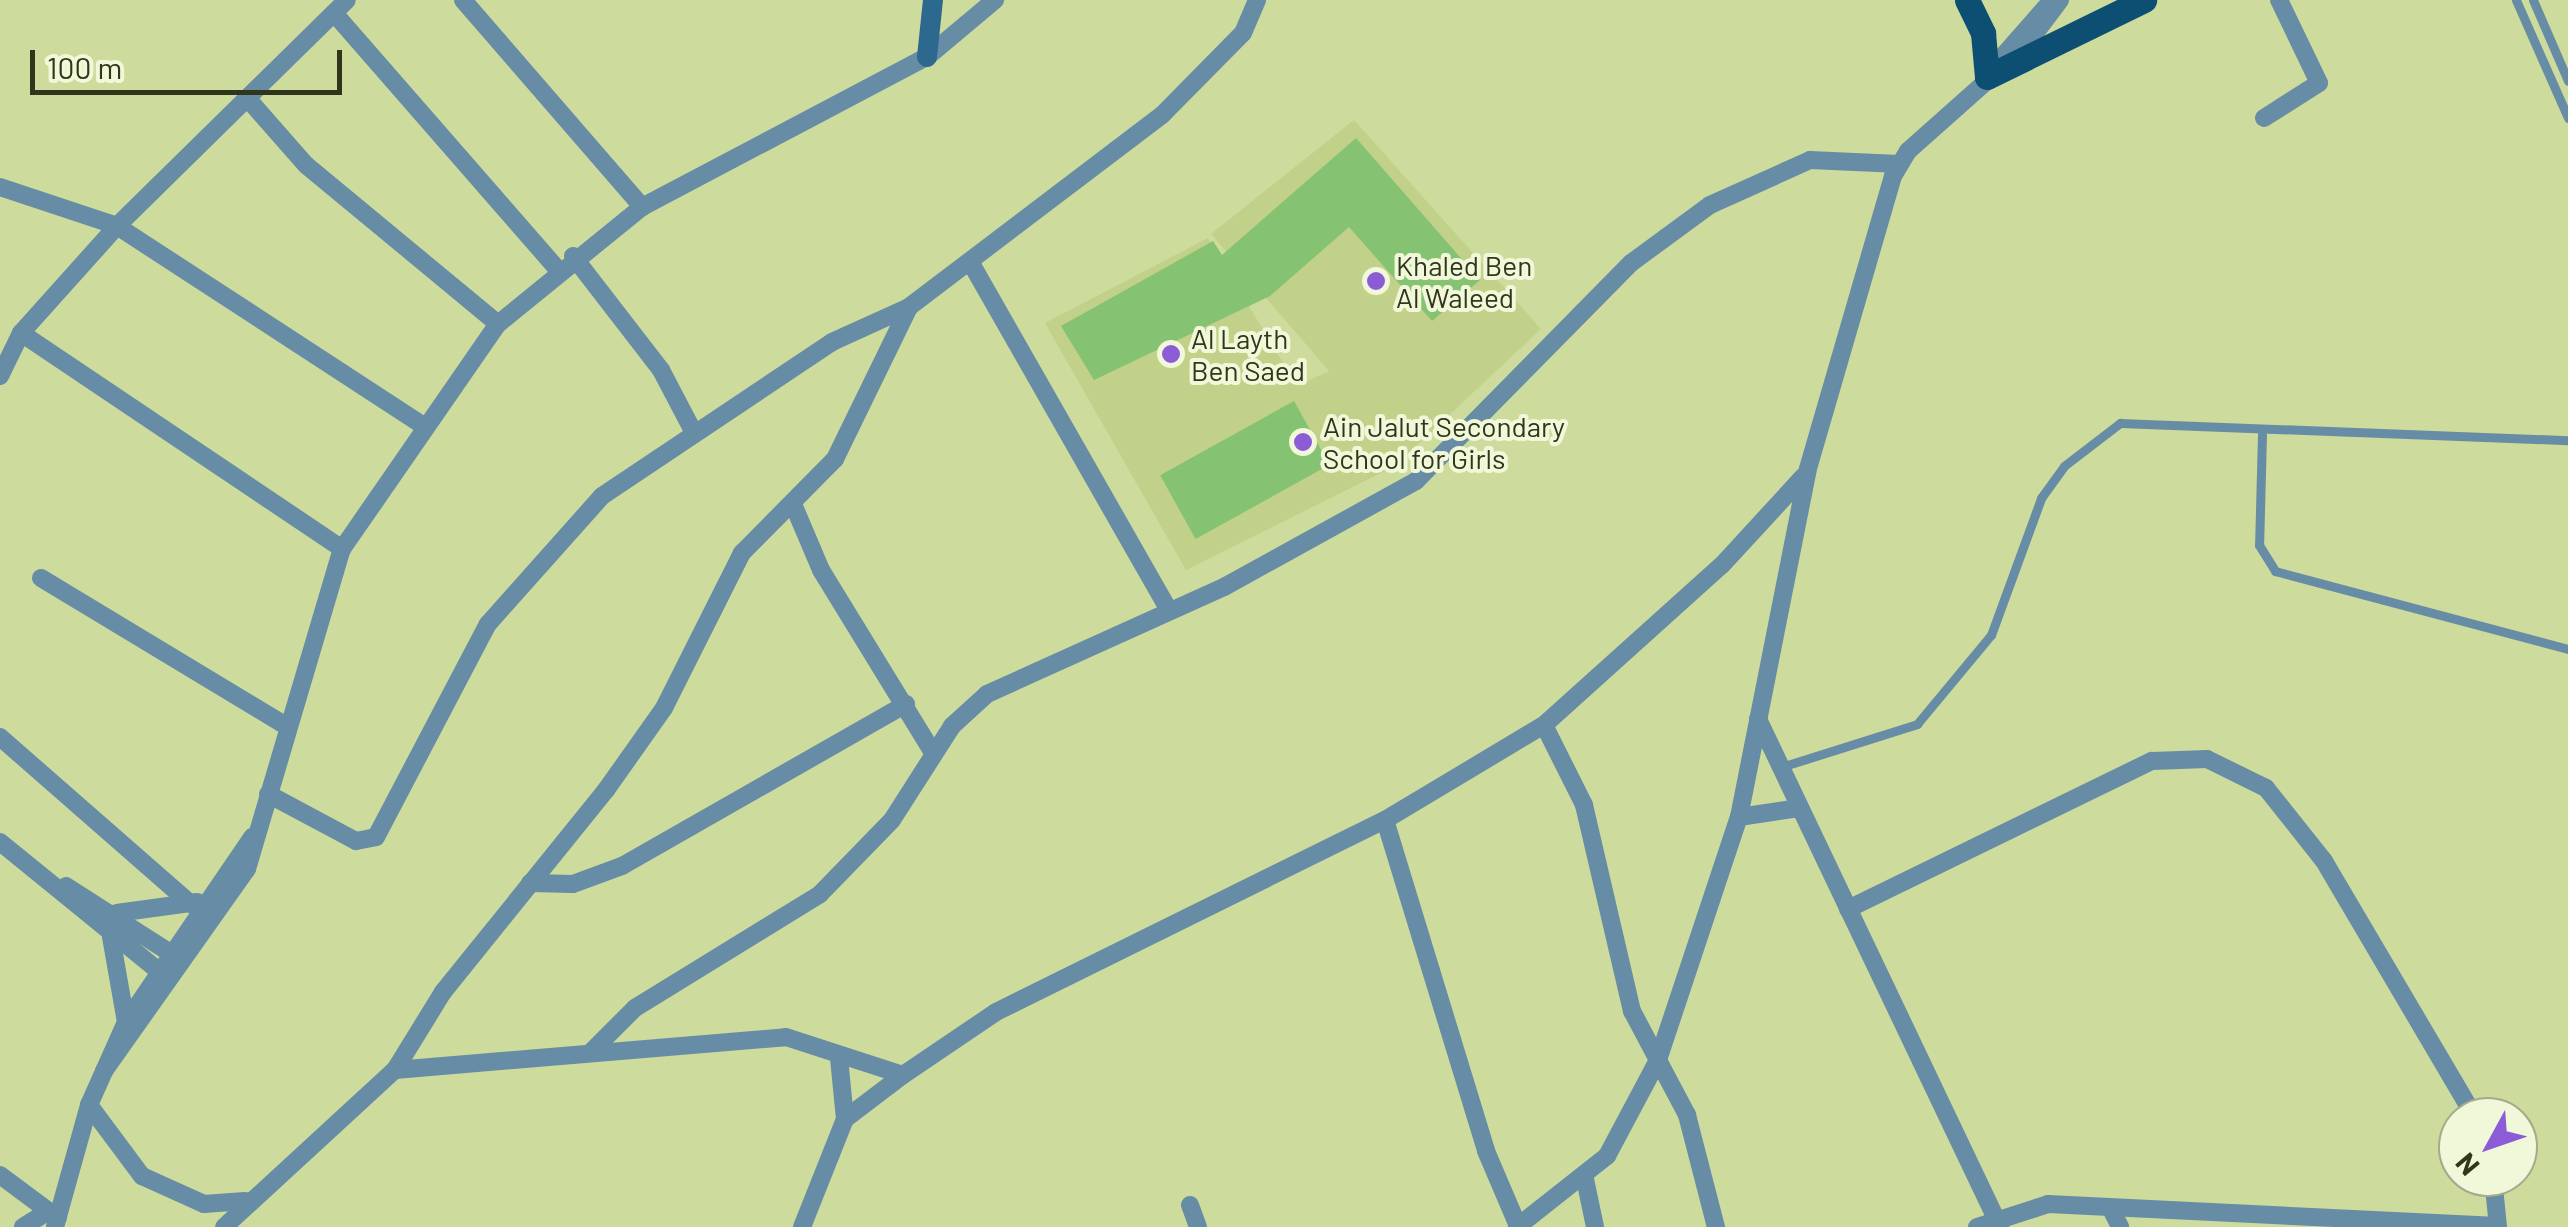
<!DOCTYPE html>
<html>
<head>
<meta charset="utf-8">
<style>
	body { margin:0 }
	#map { position:relative; width:2568px; height:1227px; overflow:hidden; background:#cddb9c; font-family:Barlow,sans-serif }
	div>[style] { position:absolute }
	[style*='--x'] { left:calc(var(--x)*1px); top:calc(var(--y)*1px); width:calc(var(--w)*1px); rotate:calc(var(--a)*1deg) }
	.built>* { inset:0; background:#c1d189 }
	.building>* { inset:0; background:#85c272; transform-origin:0 0 }
	.lane>* { height:9px; margin:-4.5px; padding:0 4.5px; transform-origin:4.5px; border-radius:4.5px; background:#678ca6 }
	.street>* { height:18px; margin:-9px; padding:0 9px; transform-origin:9px; border-radius:9px; background:#678ca6 }
	.secondary>* { height:20px; margin:-10px; padding:0 10px; transform-origin:10px; border-radius:10px; background:#2d698e }
	.primary>* { height:25px; margin:-12.5px; padding:0 12.5px; transform-origin:12.5px; border-radius:12.5px; background:#0c4f72 }
	.dots>* { width:28px; height:28px; translate:-50% -50%; box-sizing:border-box; border:5px solid #f0f8d9; border-radius:50% }
	span { translate:-50% -50%; white-space:nowrap; text-align:center; line-height:1.15; -webkit-text-stroke:8px #f0f8d9; paint-order:stroke }
	.poi-label { font-size:28px; color:#30361c }
	.left { translate:0 -50%; text-align:left }
	.north { position:absolute; left:2438px; top:1097px; width:100px; height:100px; box-sizing:border-box; background:#f0f8d9; border:2px solid #a3aa8d; border-radius:50%; rotate:230deg; font-size:28px; font-weight:700; line-height:40px; text-align:center; color:#30361c }
	.north::after { content:''; display:block; margin:auto; width:35px; height:45px; background:#8b5cd6; clip-path:polygon(50% 0,100% 100%,50% 72%,0 100%) }
	.scale { position:absolute; left:30px; top:50px; width:312px; height:45px; box-sizing:border-box; border:5px solid #30361c; border-top:0; padding-left:12px; font-size:30px; line-height:35px; white-space:nowrap; color:#30361c; -webkit-text-stroke:8px #f0f8d9; paint-order:stroke }
</style>
</head>
<body>
<div id="map">
	<div class="built">
		<i style="clip-path:polygon(1354px 120px,1541px 329px,1395px 466px,1186px 570px,1045px 323px,1208px 238px,1297px 386px,1329px 371px,1211px 234px)"></i>
	</div>
	<div class="building">
		<i style="clip-path:polygon(1356px 138px,1480px 280px,1432px 321px,1349px 227px,1270px 296px,1094px 380px,1061px 326px,1213px 241px,1222px 255px)"></i>
		<i style="left:1294px;top:401px;width:73px;height:153px;rotate:61deg"></i>
	</div>
	<div class="lane">
		<i style="--x:2516;--y:0;--w:129;--a:66.2"></i>
		<i style="--x:2533;--y:0;--w:88;--a:66.6"></i>
		<i style="--x:2262;--y:434;--w:111;--a:91.5"></i>
		<i style="--x:2259;--y:545;--w:31;--a:58"></i>
		<i style="--x:2275;--y:571;--w:303;--a:14.9"></i>
		<i style="--x:1781;--y:767;--w:143;--a:-17.5"></i>
		<i style="--x:1917;--y:724;--w:116;--a:-50.3"></i>
		<i style="--x:1991;--y:635;--w:146;--a:-69.9"></i>
		<i style="--x:2041;--y:498;--w:39;--a:-54"></i>
		<i style="--x:2064;--y:466;--w:71;--a:-37.5"></i>
		<i style="--x:2120;--y:423;--w:448;--a:2.2"></i>
	</div>
	<div class="street">
		<i style="--x:463;--y:0;--w:274;--a:49.1"></i>
		<i style="--x:334;--y:13;--w:340;--a:48.9"></i>
		<i style="--x:1989;--y:72;--w:96;--a:-48.8"></i>
		<i style="--x:248;--y:99;--w:88;--a:48.7"></i>
		<i style="--x:306;--y:165;--w:249;--a:39.6"></i>
		<i style="--x:2264;--y:118;--w:65;--a:-32.5"></i>
		<i style="--x:2319;--y:83;--w:92;--a:-115.7"></i>
		<i style="--x:0;--y:187;--w:123;--a:18.4"></i>
		<i style="--x:117;--y:226;--w:363;--a:33.1"></i>
		<i style="--x:573;--y:256;--w:144;--a:52.3"></i>
		<i style="--x:661;--y:370;--w:69;--a:62.3"></i>
		<i style="--x:972;--y:265;--w:397;--a:60.3"></i>
		<i style="--x:21;--y:333;--w:387;--a:33.9"></i>
		<i style="--x:0;--y:376;--w:48;--a:-64"></i>
		<i style="--x:21;--y:333;--w:144;--a:-48.1"></i>
		<i style="--x:117;--y:226;--w:322;--a:-44.5"></i>
		<i style="--x:793;--y:504;--w:72;--a:67"></i>
		<i style="--x:821;--y:570;--w:215;--a:58.5"></i>
		<i style="--x:41;--y:578;--w:285;--a:31.1"></i>
		<i style="--x:1758;--y:719;--w:563;--a:64.53"></i>
		<i style="--x:1544;--y:725;--w:89;--a:63.4"></i>
		<i style="--x:1584;--y:805;--w:212;--a:76.9"></i>
		<i style="--x:1632;--y:1011;--w:118;--a:62.1"></i>
		<i style="--x:1687;--y:1115;--w:116;--a:75.5"></i>
		<i style="--x:0;--y:737;--w:254;--a:41.2"></i>
		<i style="--x:268;--y:794;--w:100;--a:28.1"></i>
		<i style="--x:356;--y:841;--w:20;--a:-11"></i>
		<i style="--x:376;--y:837;--w:241;--a:-62.3"></i>
		<i style="--x:488;--y:624;--w:171;--a:-48.3"></i>
		<i style="--x:602;--y:496;--w:277;--a:-33.8"></i>
		<i style="--x:832;--y:342;--w:85;--a:-24.4"></i>
		<i style="--x:1739;--y:817;--w:61;--a:-8.5"></i>
		<i style="--x:1385;--y:820;--w:346;--a:73"></i>
		<i style="--x:1486;--y:1151;--w:82;--a:66.9"></i>
		<i style="--x:0;--y:842;--w:214;--a:39.1"></i>
		<i style="--x:530;--y:883;--w:43;--a:1.3"></i>
		<i style="--x:573;--y:884;--w:52;--a:-20.2"></i>
		<i style="--x:622;--y:866;--w:327;--a:-29.7"></i>
		<i style="--x:66;--y:886;--w:133;--a:32.7"></i>
		<i style="--x:1848;--y:909;--w:338;--a:-26"></i>
		<i style="--x:2152;--y:761;--w:55;--a:-2.1"></i>
		<i style="--x:2207;--y:759;--w:66;--a:26.2"></i>
		<i style="--x:2266;--y:788;--w:93;--a:51.5"></i>
		<i style="--x:2324;--y:861;--w:297;--a:59.5"></i>
		<i style="--x:117;--y:913;--w:81;--a:-7.8"></i>
		<i style="--x:111;--y:937;--w:86;--a:80"></i>
		<i style="--x:590;--y:1053;--w:64;--a:-45"></i>
		<i style="--x:635;--y:1008;--w:217;--a:-31.6"></i>
		<i style="--x:820;--y:894;--w:103;--a:-45.8"></i>
		<i style="--x:892;--y:820;--w:112;--a:-57.4"></i>
		<i style="--x:952;--y:726;--w:47;--a:-42.4"></i>
		<i style="--x:987;--y:694;--w:260;--a:-24.3"></i>
		<i style="--x:1224;--y:587;--w:219;--a:-28.9"></i>
		<i style="--x:1416;--y:481;--w:306;--a:-45.4"></i>
		<i style="--x:1631;--y:263;--w:98;--a:-36.3"></i>
		<i style="--x:1710;--y:205;--w:110;--a:-24.2"></i>
		<i style="--x:1810;--y:160;--w:89;--a:2.6"></i>
		<i style="--x:839;--y:1058;--w:61;--a:84.4"></i>
		<i style="--x:395;--y:1070;--w:392;--a:-4.8"></i>
		<i style="--x:786;--y:1037;--w:123;--a:18"></i>
		<i style="--x:104;--y:1071;--w:247;--a:-54.7"></i>
		<i style="--x:247;--y:869;--w:334;--a:-73.5"></i>
		<i style="--x:342;--y:549;--w:274;--a:-55.3"></i>
		<i style="--x:498;--y:324;--w:186;--a:-39.1"></i>
		<i style="--x:642;--y:207;--w:322;--a:-27.8"></i>
		<i style="--x:927;--y:57;--w:89;--a:-40"></i>
		<i style="--x:89;--y:1105;--w:89;--a:53.3"></i>
		<i style="--x:142;--y:1176;--w:68;--a:24.3"></i>
		<i style="--x:204;--y:1204;--w:41;--a:-4.2"></i>
		<i style="--x:0;--y:1175;--w:72;--a:36.6"></i>
		<i style="--x:2493;--y:1177;--w:50;--a:84.3"></i>
		<i style="--x:1585;--y:1179;--w:49;--a:78.2"></i>
		<i style="--x:1190;--y:1205;--w:23;--a:70"></i>
		<i style="--x:2111;--y:1209;--w:20;--a:63"></i>
		<i style="--x:23;--y:1227;--w:25;--a:-32"></i>
		<i style="--x:55;--y:1227;--w:127;--a:-74.4"></i>
		<i style="--x:89;--y:1105;--w:91;--a:-66"></i>
		<i style="--x:126;--y:1022;--w:224;--a:-55.7"></i>
		<i style="--x:224;--y:1227;--w:232;--a:-42.6"></i>
		<i style="--x:395;--y:1070;--w:92;--a:-58.4"></i>
		<i style="--x:443;--y:992;--w:260;--a:-51.1"></i>
		<i style="--x:606;--y:790;--w:100;--a:-54.7"></i>
		<i style="--x:664;--y:708;--w:174;--a:-63.3"></i>
		<i style="--x:742;--y:553;--w:132;--a:-45.3"></i>
		<i style="--x:835;--y:459;--w:169;--a:-64"></i>
		<i style="--x:909;--y:307;--w:318;--a:-37.2"></i>
		<i style="--x:1162;--y:115;--w:115;--a:-45.4"></i>
		<i style="--x:1243;--y:33;--w:36;--a:-67"></i>
		<i style="--x:802;--y:1227;--w:116;--a:-68.3"></i>
		<i style="--x:845;--y:1119;--w:73;--a:-37.2"></i>
		<i style="--x:903;--y:1075;--w:112;--a:-34.1"></i>
		<i style="--x:996;--y:1012;--w:434;--a:-26.3"></i>
		<i style="--x:1385;--y:820;--w:185;--a:-30.9"></i>
		<i style="--x:1544;--y:725;--w:239;--a:-42"></i>
		<i style="--x:1722;--y:565;--w:120;--a:-47.4"></i>
		<i style="--x:1517;--y:1227;--w:115;--a:-38.3"></i>
		<i style="--x:1607;--y:1156;--w:109;--a:-62"></i>
		<i style="--x:1658;--y:1060;--w:256;--a:-71.6"></i>
		<i style="--x:1739;--y:817;--w:352;--a:-78.8"></i>
		<i style="--x:1807;--y:472;--w:308;--a:-73.8"></i>
		<i style="--x:1893;--y:176;--w:29;--a:-59"></i>
		<i style="--x:1908;--y:151;--w:155;--a:-41.6"></i>
		<i style="--x:2024;--y:48;--w:60;--a:-53.1"></i>
		<i style="--x:1977;--y:1227;--w:75;--a:-17.9"></i>
		<i style="--x:2048;--y:1204;--w:450;--a:2.8"></i>
	</div>
	<div class="secondary">
		<i style="--x:927;--y:57;--w:57;--a:-84"></i>
	</div>
	<div class="primary">
		<i style="--x:1967;--y:0;--w:37;--a:64"></i>
		<i style="--x:1983;--y:33;--w:44;--a:84.8"></i>
		<i style="--x:1987;--y:77;--w:175;--a:-26.1"></i>
	</div>
	<div class="dots">
		<i style="left:1376px;top:281px;background:#8b5cd6"></i>
		<i style="left:1171px;top:354px;background:#8b5cd6"></i>
		<i style="left:1303px;top:442px;background:#8b5cd6"></i>
	</div>
	<div class="poi-label">
		<span class="left" style="left:1396px;top:281px">Khaled Ben<br>Al Waleed</span>
		<span class="left" style="left:1191px;top:354px">Al Layth<br>Ben Saed</span>
		<span class="left" style="left:1323px;top:442px">Ain Jalut Secondary<br>School for Girls</span>
	</div>
	<div class="north">N</div>
	<div class="scale">100 m</div>
</div>
</body>
</html>
